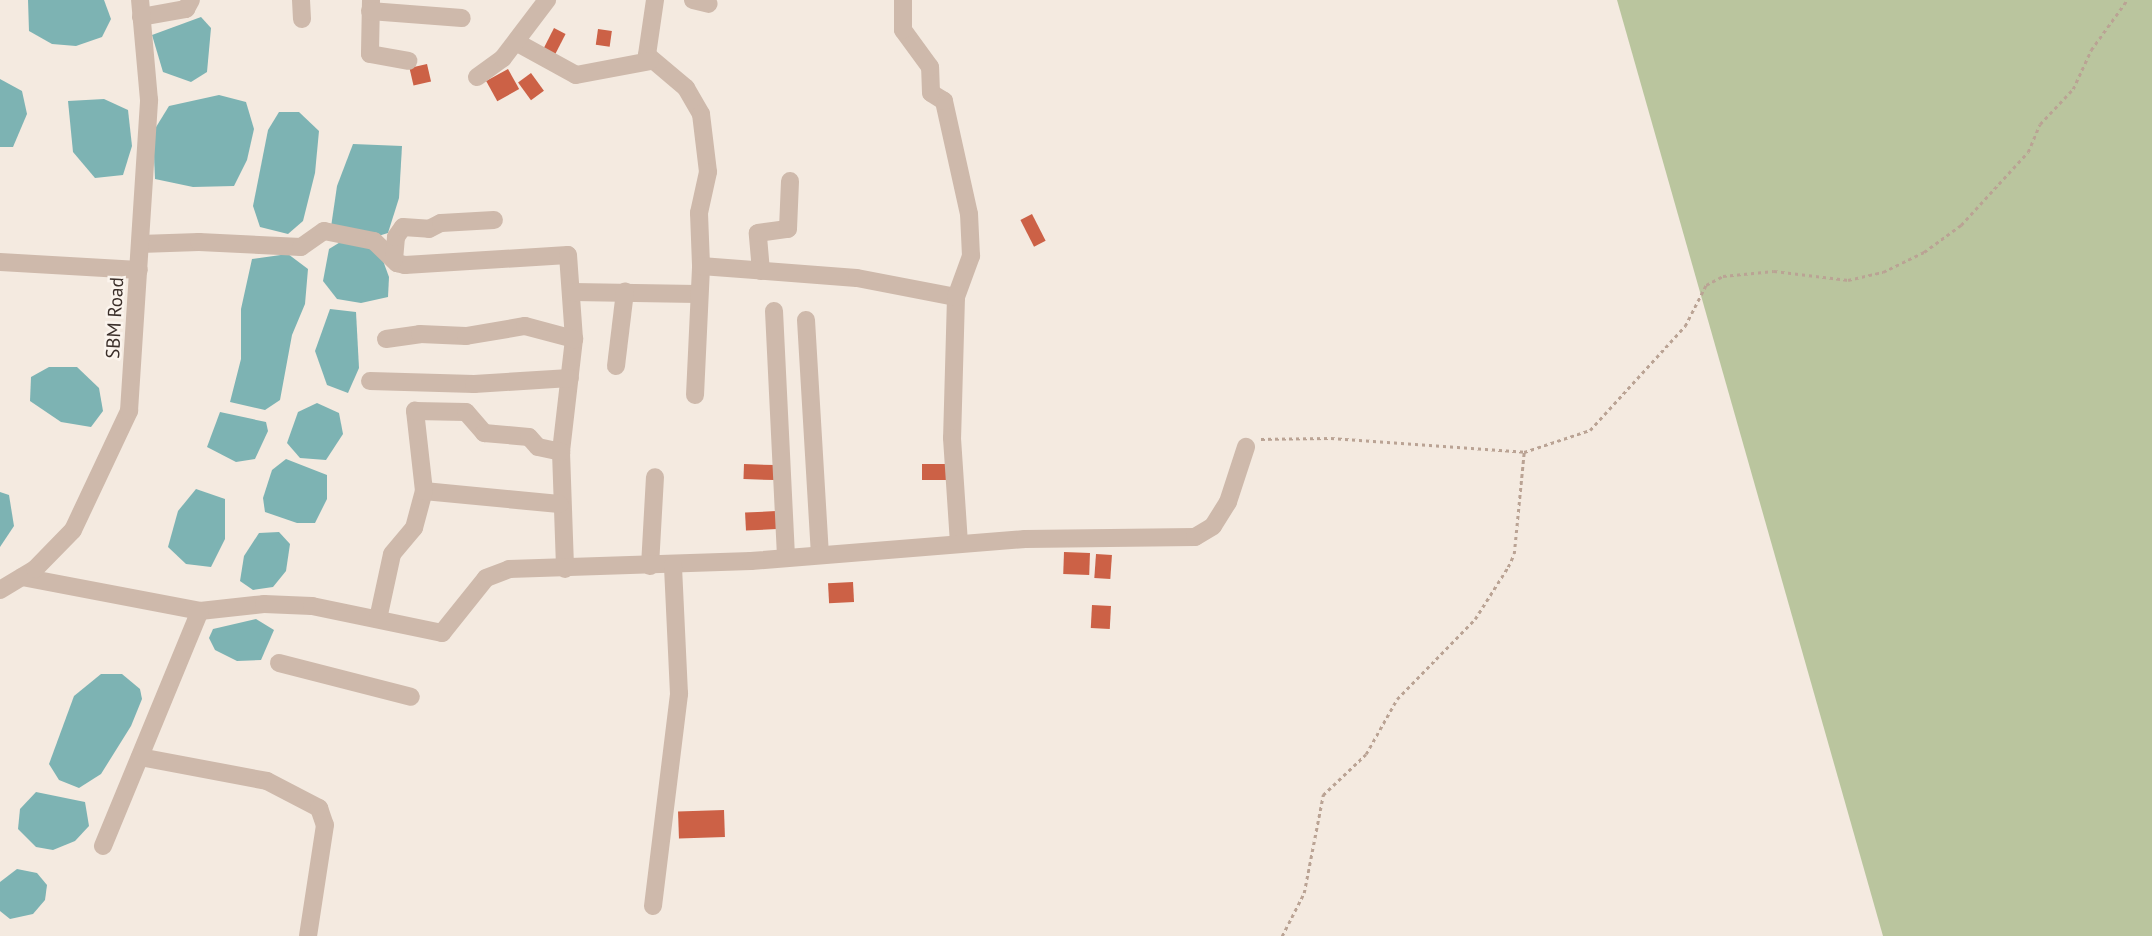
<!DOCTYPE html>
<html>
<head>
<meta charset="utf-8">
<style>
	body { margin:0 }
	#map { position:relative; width:2152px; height:936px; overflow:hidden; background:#f4eae0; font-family:"PT Sans",sans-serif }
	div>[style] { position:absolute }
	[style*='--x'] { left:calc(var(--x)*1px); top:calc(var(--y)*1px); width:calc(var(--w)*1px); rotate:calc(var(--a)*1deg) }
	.green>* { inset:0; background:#bac59e }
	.water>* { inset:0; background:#7db3b3 }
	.building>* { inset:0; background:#cc6146; transform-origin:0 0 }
	.path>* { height:2.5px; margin-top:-1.25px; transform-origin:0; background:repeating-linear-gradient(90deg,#baa394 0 3.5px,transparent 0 7px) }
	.minor>* { height:18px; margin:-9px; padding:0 9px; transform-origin:9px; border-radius:9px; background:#ceb9ab }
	span { translate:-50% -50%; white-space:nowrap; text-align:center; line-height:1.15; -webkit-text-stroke:5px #fbf4ed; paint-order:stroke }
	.street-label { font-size:19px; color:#3b2f2a }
</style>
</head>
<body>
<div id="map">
	<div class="green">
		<i style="clip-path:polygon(1617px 0,2152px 0,2152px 936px,1883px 936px)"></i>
	</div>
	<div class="water">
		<i style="clip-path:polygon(28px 0,104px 0,111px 19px,102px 37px,76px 46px,52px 44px,29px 31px)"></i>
		<i style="clip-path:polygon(201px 17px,211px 28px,207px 72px,191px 82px,163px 72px,152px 35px)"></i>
		<i style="clip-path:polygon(0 79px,22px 91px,27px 114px,13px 147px,0 147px)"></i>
		<i style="clip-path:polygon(219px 95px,246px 102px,254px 129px,247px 160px,234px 186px,193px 187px,155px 179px,153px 132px,169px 106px)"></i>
		<i style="clip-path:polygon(104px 99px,128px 110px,132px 146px,123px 175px,95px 178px,73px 152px,68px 101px)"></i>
		<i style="clip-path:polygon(279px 112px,299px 112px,319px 131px,315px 173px,303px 221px,288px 234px,260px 227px,253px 206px,268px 130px)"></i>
		<i style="clip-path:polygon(353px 144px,402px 146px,399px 198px,388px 233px,365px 240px,331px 227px,337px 186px)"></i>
		<i style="clip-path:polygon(342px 241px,378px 247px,389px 277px,388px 297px,361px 303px,337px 299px,323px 281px,329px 249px)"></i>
		<i style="clip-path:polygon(288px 254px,308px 269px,305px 304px,292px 335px,280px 400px,265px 410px,230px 402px,241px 359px,241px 309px,252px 259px)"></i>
		<i style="clip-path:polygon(330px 309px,356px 312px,359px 368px,348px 393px,327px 385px,315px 351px)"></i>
		<i style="clip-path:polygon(49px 367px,77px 367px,99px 388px,103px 411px,91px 427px,61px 422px,30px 401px,31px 377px)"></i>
		<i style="clip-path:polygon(317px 403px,339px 413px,343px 434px,326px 460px,300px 458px,287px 443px,298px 412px)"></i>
		<i style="clip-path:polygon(220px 412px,266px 422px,268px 431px,255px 459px,236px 462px,207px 447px)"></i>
		<i style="clip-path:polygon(286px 459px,327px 475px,327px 499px,315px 523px,297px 523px,265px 512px,263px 498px,272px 470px)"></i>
		<i style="clip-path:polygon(196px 489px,225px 499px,225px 539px,211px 567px,186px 564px,168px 547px,178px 511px)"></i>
		<i style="clip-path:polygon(0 492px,9px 495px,14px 526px,0 547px)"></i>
		<i style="clip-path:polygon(279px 532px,290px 544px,286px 571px,273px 587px,253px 590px,240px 581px,244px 556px,259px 533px)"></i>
		<i style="clip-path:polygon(256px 619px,274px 630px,261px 660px,237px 661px,215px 650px,209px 638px,213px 629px)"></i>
		<i style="clip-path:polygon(101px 674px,122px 674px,140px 689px,142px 699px,131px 726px,101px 774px,79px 788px,59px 780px,49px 764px,74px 696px)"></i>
		<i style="clip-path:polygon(36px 792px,85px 802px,89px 826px,75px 841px,53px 850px,36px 847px,18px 829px,20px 809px)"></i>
		<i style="clip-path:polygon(17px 869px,37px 873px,47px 885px,45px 900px,33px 914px,10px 919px,0 911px,0 882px)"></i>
	</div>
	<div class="building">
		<i style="left:554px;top:28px;width:13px;height:26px;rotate:27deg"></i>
		<i style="left:598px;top:29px;width:14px;height:16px;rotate:8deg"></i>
		<i style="left:427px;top:64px;width:18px;height:18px;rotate:77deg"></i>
		<i style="left:508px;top:69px;width:23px;height:25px;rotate:61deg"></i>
		<i style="left:531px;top:73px;width:22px;height:16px;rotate:54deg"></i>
		<i style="left:1032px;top:214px;width:30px;height:13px;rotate:63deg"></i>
		<i style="left:744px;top:464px;width:31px;height:15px;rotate:2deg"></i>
		<i style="left:922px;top:464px;width:24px;height:16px"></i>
		<i style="left:776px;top:511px;width:18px;height:31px;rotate:87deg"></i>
		<i style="left:1064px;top:552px;width:26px;height:22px;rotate:2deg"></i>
		<i style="left:1096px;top:554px;width:16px;height:24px;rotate:4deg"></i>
		<i style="left:853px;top:582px;width:20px;height:25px;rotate:87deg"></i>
		<i style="left:1092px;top:605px;width:19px;height:23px;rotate:3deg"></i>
		<i style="left:724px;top:810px;width:27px;height:46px;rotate:88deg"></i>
	</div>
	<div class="path">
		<i style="--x:1261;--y:439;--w:70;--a:-0.8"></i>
		<i style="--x:1331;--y:438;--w:194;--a:4.1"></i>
		<i style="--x:1524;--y:452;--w:70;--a:-18.4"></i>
		<i style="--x:1590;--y:430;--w:141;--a:-47.6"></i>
		<i style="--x:1685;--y:326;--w:46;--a:-62.9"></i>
		<i style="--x:1706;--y:285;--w:19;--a:-28"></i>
		<i style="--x:1723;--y:276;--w:51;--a:-5.6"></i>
		<i style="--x:1774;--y:271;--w:75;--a:6.9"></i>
		<i style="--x:1848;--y:280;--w:36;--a:-13"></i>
		<i style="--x:1883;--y:272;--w:46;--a:-26"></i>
		<i style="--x:1924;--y:252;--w:46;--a:-36.1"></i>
		<i style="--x:1961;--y:225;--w:99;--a:-47.5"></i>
		<i style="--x:2028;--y:152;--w:30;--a:-67"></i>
		<i style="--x:2040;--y:124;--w:48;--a:-46.7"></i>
		<i style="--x:2073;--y:89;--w:43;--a:-65.2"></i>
		<i style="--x:2091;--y:50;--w:62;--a:-54.2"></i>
		<i style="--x:1282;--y:936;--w:48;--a:-62.9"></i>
		<i style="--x:1304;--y:893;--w:100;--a:-79"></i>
		<i style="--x:1323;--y:795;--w:59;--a:-43.6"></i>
		<i style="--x:1366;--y:754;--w:63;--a:-60.6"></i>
		<i style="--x:1397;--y:699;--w:112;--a:-45.7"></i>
		<i style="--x:1475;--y:619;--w:62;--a:-57.6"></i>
		<i style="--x:1508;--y:567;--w:14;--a:-65"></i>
		<i style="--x:1514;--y:554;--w:102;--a:-84.4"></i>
	</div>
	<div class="minor">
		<i style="--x:301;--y:0;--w:19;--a:87"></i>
		<i style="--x:371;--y:0;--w:54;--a:91.1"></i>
		<i style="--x:370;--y:54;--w:39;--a:10"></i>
		<i style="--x:655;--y:0;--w:56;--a:98.3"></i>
		<i style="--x:647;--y:55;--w:51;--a:40.2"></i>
		<i style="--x:686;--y:88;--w:30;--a:60"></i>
		<i style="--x:701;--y:114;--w:58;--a:83.1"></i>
		<i style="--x:708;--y:172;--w:42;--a:102.4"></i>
		<i style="--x:699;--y:213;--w:53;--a:87.8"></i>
		<i style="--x:693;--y:0;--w:16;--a:14"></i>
		<i style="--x:370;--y:11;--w:92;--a:4.4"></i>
		<i style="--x:141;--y:17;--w:46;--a:-10.1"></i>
		<i style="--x:186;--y:9;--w:10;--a:-61"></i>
		<i style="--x:516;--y:42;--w:68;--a:28.8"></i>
		<i style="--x:576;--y:75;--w:75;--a:-10.7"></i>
		<i style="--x:477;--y:77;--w:32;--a:-36"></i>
		<i style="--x:503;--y:58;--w:73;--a:-52.8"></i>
		<i style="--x:140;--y:244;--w:59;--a:-1.9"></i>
		<i style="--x:199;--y:242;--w:102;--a:2.8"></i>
		<i style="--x:301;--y:247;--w:28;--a:-35"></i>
		<i style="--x:324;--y:231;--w:51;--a:11.3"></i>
		<i style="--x:374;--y:241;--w:32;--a:44"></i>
		<i style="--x:397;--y:263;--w:8;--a:14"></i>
		<i style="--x:405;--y:265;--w:163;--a:-3.5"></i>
		<i style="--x:568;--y:255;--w:84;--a:85.9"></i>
		<i style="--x:574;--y:339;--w:114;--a:96.6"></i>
		<i style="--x:561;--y:452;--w:117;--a:88"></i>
		<i style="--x:394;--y:260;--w:23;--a:-85"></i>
		<i style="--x:396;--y:237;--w:12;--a:-55"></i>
		<i style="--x:403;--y:227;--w:26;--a:4"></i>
		<i style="--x:429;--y:229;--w:13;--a:-27"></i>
		<i style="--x:441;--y:223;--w:53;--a:-3.2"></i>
		<i style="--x:0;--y:262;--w:139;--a:3.3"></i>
		<i style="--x:761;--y:271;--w:38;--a:-95"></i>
		<i style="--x:758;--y:233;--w:30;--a:-8"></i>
		<i style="--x:788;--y:229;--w:48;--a:-87.6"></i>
		<i style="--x:573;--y:292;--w:124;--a:0.9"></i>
		<i style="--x:956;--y:297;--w:141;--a:91.6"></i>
		<i style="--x:952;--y:438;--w:106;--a:86.2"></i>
		<i style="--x:774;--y:311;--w:247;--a:87.2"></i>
		<i style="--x:806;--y:320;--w:235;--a:86.6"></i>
		<i style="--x:386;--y:339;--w:34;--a:-8"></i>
		<i style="--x:420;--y:334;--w:46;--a:2.5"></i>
		<i style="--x:466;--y:336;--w:60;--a:-9.6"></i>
		<i style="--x:525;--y:326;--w:51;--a:14.9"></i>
		<i style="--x:616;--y:366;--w:75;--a:-83.1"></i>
		<i style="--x:370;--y:381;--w:104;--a:1.7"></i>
		<i style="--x:474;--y:384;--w:96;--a:-3.6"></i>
		<i style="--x:695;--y:395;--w:129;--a:-87.3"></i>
		<i style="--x:701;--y:266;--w:156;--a:4.4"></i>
		<i style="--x:857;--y:278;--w:101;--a:10.9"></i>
		<i style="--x:956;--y:297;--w:44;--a:-69.9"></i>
		<i style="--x:971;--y:256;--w:42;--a:-92.7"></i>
		<i style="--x:969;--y:214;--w:116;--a:-102.5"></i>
		<i style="--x:944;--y:101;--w:15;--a:-148"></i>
		<i style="--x:931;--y:93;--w:26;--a:-92"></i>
		<i style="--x:930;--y:67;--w:46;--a:-126.1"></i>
		<i style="--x:903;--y:30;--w:30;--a:-90"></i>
		<i style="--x:424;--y:491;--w:136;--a:5.5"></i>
		<i style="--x:650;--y:566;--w:89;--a:-86.8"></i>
		<i style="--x:22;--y:577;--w:181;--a:10.8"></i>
		<i style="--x:200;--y:611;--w:64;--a:-6.2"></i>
		<i style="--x:264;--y:604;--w:48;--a:2.4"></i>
		<i style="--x:312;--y:606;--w:133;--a:11.7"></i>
		<i style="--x:442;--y:633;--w:70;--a:-51.3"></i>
		<i style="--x:486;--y:578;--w:25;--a:-21"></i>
		<i style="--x:509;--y:569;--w:242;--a:-1.9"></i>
		<i style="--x:751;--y:561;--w:275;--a:-4.6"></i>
		<i style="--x:1025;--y:539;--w:170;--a:-0.7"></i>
		<i style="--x:1195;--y:537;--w:21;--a:-31"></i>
		<i style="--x:1213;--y:526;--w:28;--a:-58"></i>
		<i style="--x:1228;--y:502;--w:58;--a:-71.9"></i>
		<i style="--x:0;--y:590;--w:41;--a:-31"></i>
		<i style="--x:35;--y:569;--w:54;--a:-45.7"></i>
		<i style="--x:73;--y:530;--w:132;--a:-64.8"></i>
		<i style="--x:129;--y:411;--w:312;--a:-86.3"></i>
		<i style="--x:149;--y:100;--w:100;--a:-95.1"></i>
		<i style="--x:378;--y:619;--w:66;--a:-77.8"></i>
		<i style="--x:392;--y:554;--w:34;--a:-50"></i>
		<i style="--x:414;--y:528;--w:38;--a:-75"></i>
		<i style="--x:424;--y:491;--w:81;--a:-96.4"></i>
		<i style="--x:415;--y:411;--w:51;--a:1.1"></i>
		<i style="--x:466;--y:412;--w:28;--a:49"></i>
		<i style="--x:484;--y:433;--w:45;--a:5.1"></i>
		<i style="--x:529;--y:437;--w:13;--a:48"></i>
		<i style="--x:538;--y:447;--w:24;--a:12"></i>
		<i style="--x:279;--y:663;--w:136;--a:14.4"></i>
		<i style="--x:140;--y:757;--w:129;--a:10.7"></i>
		<i style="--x:267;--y:781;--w:59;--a:27.4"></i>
		<i style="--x:319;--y:808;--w:18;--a:71"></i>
		<i style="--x:325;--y:825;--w:112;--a:98.7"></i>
		<i style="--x:103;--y:846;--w:254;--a:-67.6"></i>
		<i style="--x:653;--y:906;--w:214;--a:-83"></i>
		<i style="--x:679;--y:694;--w:129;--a:-92.7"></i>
	</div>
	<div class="street-label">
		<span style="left:115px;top:318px;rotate:-87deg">SBM Road</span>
	</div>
</div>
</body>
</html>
